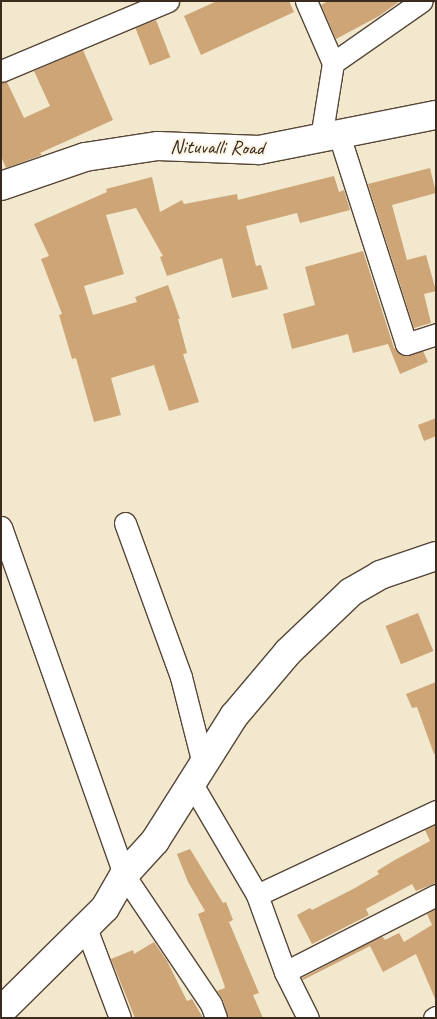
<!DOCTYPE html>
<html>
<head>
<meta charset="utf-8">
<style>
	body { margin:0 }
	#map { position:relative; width:437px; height:1019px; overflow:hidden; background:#f1e8cd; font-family:Caveat,sans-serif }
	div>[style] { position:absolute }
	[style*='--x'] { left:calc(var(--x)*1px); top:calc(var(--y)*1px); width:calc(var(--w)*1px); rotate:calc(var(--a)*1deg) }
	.building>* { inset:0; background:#cda577; transform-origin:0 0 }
	.roads { filter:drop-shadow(1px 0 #564638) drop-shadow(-1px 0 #564638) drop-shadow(0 1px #564638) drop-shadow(0 -1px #564638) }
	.minor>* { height:21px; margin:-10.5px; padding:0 10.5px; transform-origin:10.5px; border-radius:10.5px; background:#fff }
	.tertiary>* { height:28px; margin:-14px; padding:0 14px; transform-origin:14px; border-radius:14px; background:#fff }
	span { translate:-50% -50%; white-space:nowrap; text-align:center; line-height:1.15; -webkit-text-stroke:4px #fcf5e5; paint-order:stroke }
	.street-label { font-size:20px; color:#3b2a1e }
	.frame { position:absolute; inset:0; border:2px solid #3b2a1e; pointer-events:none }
</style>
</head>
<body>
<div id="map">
	<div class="building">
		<i style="clip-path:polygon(217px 1px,289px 1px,294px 12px,201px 55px,184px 16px)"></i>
		<i style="clip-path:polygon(328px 1px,400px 1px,379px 16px,336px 39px,321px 5px)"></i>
		<i style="left:156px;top:20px;width:40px;height:22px;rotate:69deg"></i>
		<i style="clip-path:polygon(83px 50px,113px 120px,40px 153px,42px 155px,6px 168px,1px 156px,1px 83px,7px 82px,24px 118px,50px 106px,34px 71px)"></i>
		<i style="clip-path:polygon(430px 168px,436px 193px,392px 205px,407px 260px,426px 255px,436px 291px,424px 294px,431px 323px,414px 328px,368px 184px)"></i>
		<i style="clip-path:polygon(334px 176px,339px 192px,344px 190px,350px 210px,300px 223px,297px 213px,246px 226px,256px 266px,261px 265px,268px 289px,232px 298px,222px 258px,167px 276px,160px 257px,163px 256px,136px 208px,106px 215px,124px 274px,84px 286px,93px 315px,137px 302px,135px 297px,168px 285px,180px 319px,178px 319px,187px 353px,183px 354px,199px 402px,169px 411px,154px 365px,111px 378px,121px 415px,94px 422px,76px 358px,72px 359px,59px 315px,62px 314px,41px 259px,49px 256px,34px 224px,107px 192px,106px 189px,152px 177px,160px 212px,182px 200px,184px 204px,237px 194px,238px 200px)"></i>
		<i style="clip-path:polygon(363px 251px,394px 348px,404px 356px,423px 351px,428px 362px,400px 374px,388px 344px,353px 353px,348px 334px,292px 349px,283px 314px,315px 305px,305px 267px)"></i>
		<i style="clip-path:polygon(436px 418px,436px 436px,424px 441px,418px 425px)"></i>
		<i style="left:418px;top:613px;width:41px;height:35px;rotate:68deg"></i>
		<i style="clip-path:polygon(436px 682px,436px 753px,434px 754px,417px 707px,412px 708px,406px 694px)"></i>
		<i style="clip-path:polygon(436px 825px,436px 883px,416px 891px,412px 884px,366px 909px,369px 915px,312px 944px,297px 915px,310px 908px,312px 910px,355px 888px,379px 874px,377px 871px,393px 861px,430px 841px,425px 830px)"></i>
		<i style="clip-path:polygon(190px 849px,223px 903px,226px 902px,233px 920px,229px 922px,259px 993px,253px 995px,263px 1018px,228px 1018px,223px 1000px,217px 991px,225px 988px,224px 984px,198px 914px,205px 911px,188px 882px,177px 854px)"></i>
		<i style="clip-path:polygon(436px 909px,436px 1001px,416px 954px,383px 972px,370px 946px,303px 980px,302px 978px,382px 936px,385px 940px,399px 933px,404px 942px,432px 925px,427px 914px)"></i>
		<i style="clip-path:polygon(154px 942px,167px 961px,187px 1001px,192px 999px,203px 1018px,135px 1018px,111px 959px,133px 950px,134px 954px)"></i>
	</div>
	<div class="roads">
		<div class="minor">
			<i style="--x:306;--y:1;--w:68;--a:66.5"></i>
			<i style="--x:333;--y:63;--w:76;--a:99.1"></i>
			<i style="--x:333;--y:63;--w:108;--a:-34.9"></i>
			<i style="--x:1;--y:71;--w:181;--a:-22.7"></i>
			<i style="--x:339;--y:135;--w:219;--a:72.2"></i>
			<i style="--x:406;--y:344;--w:32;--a:-18"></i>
			<i style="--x:125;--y:523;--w:164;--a:70"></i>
			<i style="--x:181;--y:677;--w:90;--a:75.8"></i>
			<i style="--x:1;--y:527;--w:369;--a:70.5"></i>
			<i style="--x:124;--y:875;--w:156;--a:56"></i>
			<i style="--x:211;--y:1004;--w:15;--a:70"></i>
			<i style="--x:192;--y:784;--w:129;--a:59.6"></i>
			<i style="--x:257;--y:895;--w:82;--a:70"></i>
			<i style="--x:285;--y:972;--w:51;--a:63.4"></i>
			<i style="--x:257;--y:895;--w:198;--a:-25.1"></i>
			<i style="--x:86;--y:928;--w:96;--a:69.3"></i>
			<i style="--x:285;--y:972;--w:169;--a:-27"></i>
			<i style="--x:434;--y:1018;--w:2;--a:-27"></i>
		</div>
		<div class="tertiary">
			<i style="--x:1;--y:186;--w:89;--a:-19"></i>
			<i style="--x:85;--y:157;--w:74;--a:-8.6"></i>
			<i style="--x:158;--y:146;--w:101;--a:2.3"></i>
			<i style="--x:259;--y:150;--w:180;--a:-11.2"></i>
			<i style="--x:1;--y:1011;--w:146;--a:-44.7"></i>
			<i style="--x:105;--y:908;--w:38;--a:-60"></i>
			<i style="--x:124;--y:875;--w:46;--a:-47.6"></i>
			<i style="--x:155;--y:841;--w:148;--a:-57.7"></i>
			<i style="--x:234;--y:716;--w:84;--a:-49.8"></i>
			<i style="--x:288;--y:652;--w:87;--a:-43.6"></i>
			<i style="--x:351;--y:592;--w:34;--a:-30"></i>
			<i style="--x:380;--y:575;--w:59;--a:-18.7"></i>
		</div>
	</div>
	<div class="street-label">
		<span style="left:217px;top:147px;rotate:1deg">Nituvalli Road</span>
	</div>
	<div class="frame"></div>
</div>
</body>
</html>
